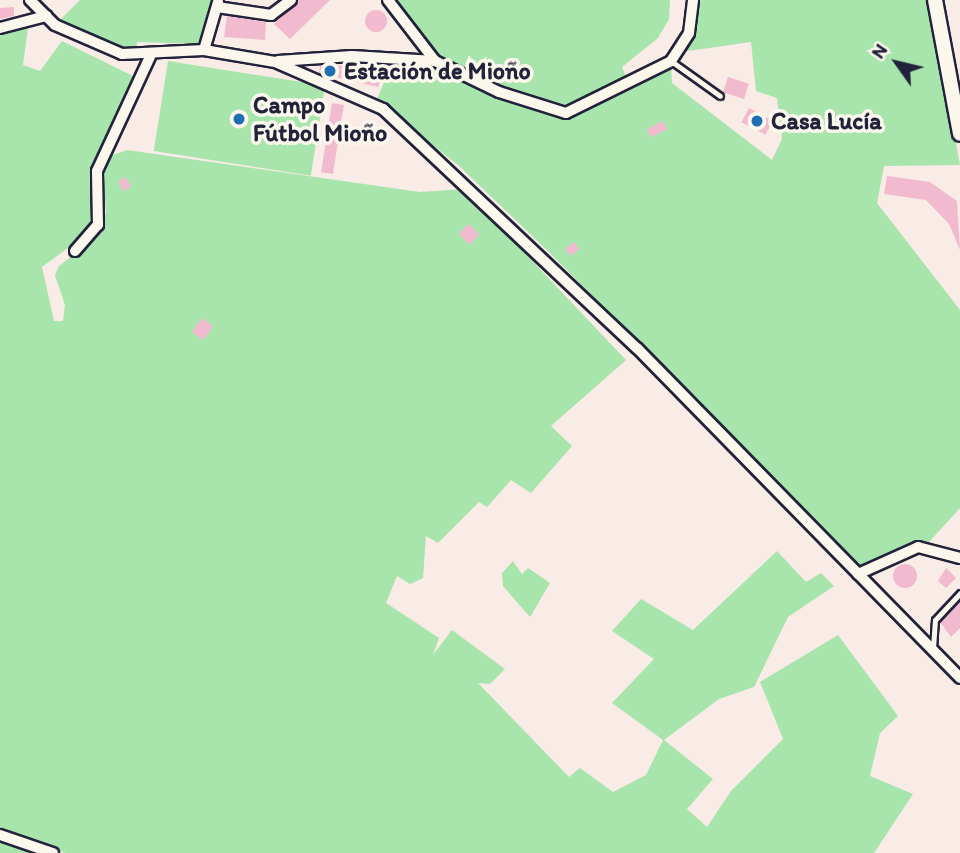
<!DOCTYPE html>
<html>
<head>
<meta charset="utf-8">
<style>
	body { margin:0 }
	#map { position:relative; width:960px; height:853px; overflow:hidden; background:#f9ebe6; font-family:Itim,sans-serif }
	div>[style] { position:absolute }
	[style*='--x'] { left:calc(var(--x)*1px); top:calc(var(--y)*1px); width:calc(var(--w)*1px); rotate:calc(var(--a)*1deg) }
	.green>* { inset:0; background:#a7e5ac; transform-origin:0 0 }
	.building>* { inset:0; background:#f2bacf; transform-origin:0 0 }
	.round { border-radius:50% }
	.roads { filter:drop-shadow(2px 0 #22223b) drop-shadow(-2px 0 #22223b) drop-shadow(0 2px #22223b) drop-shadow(0 -2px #22223b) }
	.service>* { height:5px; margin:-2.5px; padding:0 2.5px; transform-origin:2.5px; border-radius:2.5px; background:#fbf7ec }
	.minor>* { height:10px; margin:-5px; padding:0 5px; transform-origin:5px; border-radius:5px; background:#fbf7ec }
	.tertiary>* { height:14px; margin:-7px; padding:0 7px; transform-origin:7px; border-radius:7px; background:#fbf7ec }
	.dots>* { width:19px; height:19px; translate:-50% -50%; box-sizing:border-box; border:4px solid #fbf7ec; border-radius:50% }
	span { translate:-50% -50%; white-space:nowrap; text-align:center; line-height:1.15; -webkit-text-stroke:7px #fbf7ec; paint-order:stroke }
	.poi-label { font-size:24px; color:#22223b; font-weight:700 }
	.left { translate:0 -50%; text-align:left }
	.north { position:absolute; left:862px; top:28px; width:70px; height:70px; -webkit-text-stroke:5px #fbf7ec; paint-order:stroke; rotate:304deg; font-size:19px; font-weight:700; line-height:28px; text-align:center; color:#22223b }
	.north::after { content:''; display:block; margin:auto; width:24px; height:32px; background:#22223b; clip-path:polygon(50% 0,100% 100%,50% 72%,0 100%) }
</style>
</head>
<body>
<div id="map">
	<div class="green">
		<i style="clip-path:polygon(80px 0,213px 0,198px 44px,137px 42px,136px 53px,60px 20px)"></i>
		<i style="clip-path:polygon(392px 0,670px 0,669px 19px,658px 38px,622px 67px,626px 77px,567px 109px,500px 89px,441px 59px)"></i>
		<i style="clip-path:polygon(696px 0,929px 0,960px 165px,884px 166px,877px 203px,960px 310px,960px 508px,929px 542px,861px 569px,550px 253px,458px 165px,376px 101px,393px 62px,436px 67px,561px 115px,592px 108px,671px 66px,672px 83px,772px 160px,782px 139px,777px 98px,756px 91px,751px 42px,681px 52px)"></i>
		<i style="clip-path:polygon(28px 28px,23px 65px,40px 71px,62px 41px,137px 78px,96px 162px,91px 220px,76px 242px,42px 267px,54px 321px,63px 321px,65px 305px,55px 275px,59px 266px,99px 235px,106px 212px,103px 168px,110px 156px,127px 150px,420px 192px,464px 189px,626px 360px,551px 426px,572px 446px,531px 493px,511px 480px,487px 507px,479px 502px,438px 543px,426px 536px,423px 578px,410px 584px,397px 576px,386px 603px,439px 638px,433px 655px,452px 630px,505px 669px,490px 684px,478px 683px,569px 777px,580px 768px,613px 792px,646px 775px,663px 740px,612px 703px,654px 659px,612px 631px,641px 599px,693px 630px,777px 551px,806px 582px,821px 573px,834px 586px,788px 617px,754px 687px,719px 699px,664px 740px,713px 779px,687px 809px,707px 827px,731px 791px,783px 739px,760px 682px,838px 635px,898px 716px,880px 733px,870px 776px,913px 794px,874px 853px,65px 853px,0 827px,0 30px)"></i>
		<i style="left:168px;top:61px;width:159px;height:91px;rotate:9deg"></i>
		<i style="clip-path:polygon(513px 561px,522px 574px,528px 568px,550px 583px,530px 617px,503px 586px,502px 573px)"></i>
		<i style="clip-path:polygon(0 838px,41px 853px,0 853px)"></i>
	</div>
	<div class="building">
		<i style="clip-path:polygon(299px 0,330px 0,290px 39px,274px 24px)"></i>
		<i style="clip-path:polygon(14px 7px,14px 16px,0 19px,0 8px)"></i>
		<i class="round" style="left:365px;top:10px;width:22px;height:22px"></i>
		<i style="clip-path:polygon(227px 16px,266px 22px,265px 40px,224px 37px)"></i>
		<i style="clip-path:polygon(363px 65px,384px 68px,378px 87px,319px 73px,320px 66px)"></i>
		<i style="left:728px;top:77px;width:22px;height:16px;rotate:18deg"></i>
		<i style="left:332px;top:103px;width:12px;height:70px;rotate:9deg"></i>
		<i style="left:749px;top:108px;width:27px;height:16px;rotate:28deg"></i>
		<i style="left:663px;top:121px;width:9px;height:18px;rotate:63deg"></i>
		<i style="clip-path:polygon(887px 176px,930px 182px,957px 201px,960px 250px,949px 224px,926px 200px,884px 194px)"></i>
		<i style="left:125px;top:177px;width:11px;height:9px;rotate:56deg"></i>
		<i style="left:468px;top:224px;width:15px;height:14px;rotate:42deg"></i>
		<i style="left:574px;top:242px;width:9px;height:11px;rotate:54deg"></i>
		<i style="left:202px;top:318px;width:14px;height:17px;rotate:36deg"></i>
		<i class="round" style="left:893px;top:564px;width:24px;height:24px"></i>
		<i style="clip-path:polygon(946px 568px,956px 578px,946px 588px,938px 581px)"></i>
		<i style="clip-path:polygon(960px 601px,960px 628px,951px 637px,940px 622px)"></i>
	</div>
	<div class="roads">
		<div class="service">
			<i style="--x:671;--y:61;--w:60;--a:35.5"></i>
			<i style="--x:933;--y:648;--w:28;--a:-86"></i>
			<i style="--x:935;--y:620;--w:37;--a:-47"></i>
		</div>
		<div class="minor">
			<i style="--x:30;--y:0;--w:35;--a:45"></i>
			<i style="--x:55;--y:25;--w:73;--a:23.4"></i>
			<i style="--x:122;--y:54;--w:82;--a:-2.8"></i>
			<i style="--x:204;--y:50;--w:72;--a:9.6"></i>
			<i style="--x:275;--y:62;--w:118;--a:23.5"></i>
			<i style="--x:383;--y:109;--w:349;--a:43.3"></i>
			<i style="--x:637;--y:348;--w:462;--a:45.6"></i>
			<i style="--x:388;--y:0;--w:77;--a:52.4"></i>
			<i style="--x:217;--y:7;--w:55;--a:8.4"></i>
			<i style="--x:271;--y:15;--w:25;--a:-37"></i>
			<i style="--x:0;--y:28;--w:48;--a:-14.6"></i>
			<i style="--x:204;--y:50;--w:50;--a:-73.7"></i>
			<i style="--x:278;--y:61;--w:74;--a:-3.9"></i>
			<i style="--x:352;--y:56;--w:83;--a:3.4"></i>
			<i style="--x:435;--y:61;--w:71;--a:25.8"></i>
			<i style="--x:499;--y:92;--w:70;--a:17.4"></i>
			<i style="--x:566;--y:113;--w:117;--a:-26.3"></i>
			<i style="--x:671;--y:61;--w:33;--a:-57"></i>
			<i style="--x:689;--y:33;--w:33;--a:-83"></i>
			<i style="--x:75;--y:251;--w:35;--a:-49"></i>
			<i style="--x:98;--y:225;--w:54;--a:-91.1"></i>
			<i style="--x:97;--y:171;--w:126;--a:-65.1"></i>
			<i style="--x:858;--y:574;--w:66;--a:-24.2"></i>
			<i style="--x:918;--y:547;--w:43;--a:14.7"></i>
			<i style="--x:0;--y:835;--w:56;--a:18.8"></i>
		</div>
		<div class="tertiary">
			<i style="--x:935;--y:0;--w:136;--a:79.4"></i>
		</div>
	</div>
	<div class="dots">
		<i style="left:330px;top:71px;background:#1f6fb2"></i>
		<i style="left:239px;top:119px;background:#1f6fb2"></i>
		<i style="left:757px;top:121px;background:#1f6fb2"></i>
	</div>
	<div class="poi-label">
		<span class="left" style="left:344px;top:71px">Estación de Mioño</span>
		<span class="left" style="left:253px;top:119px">Campo<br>Fútbol Mioño</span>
		<span class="left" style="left:771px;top:121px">Casa Lucía</span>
	</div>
	<div class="north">N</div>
</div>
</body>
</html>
